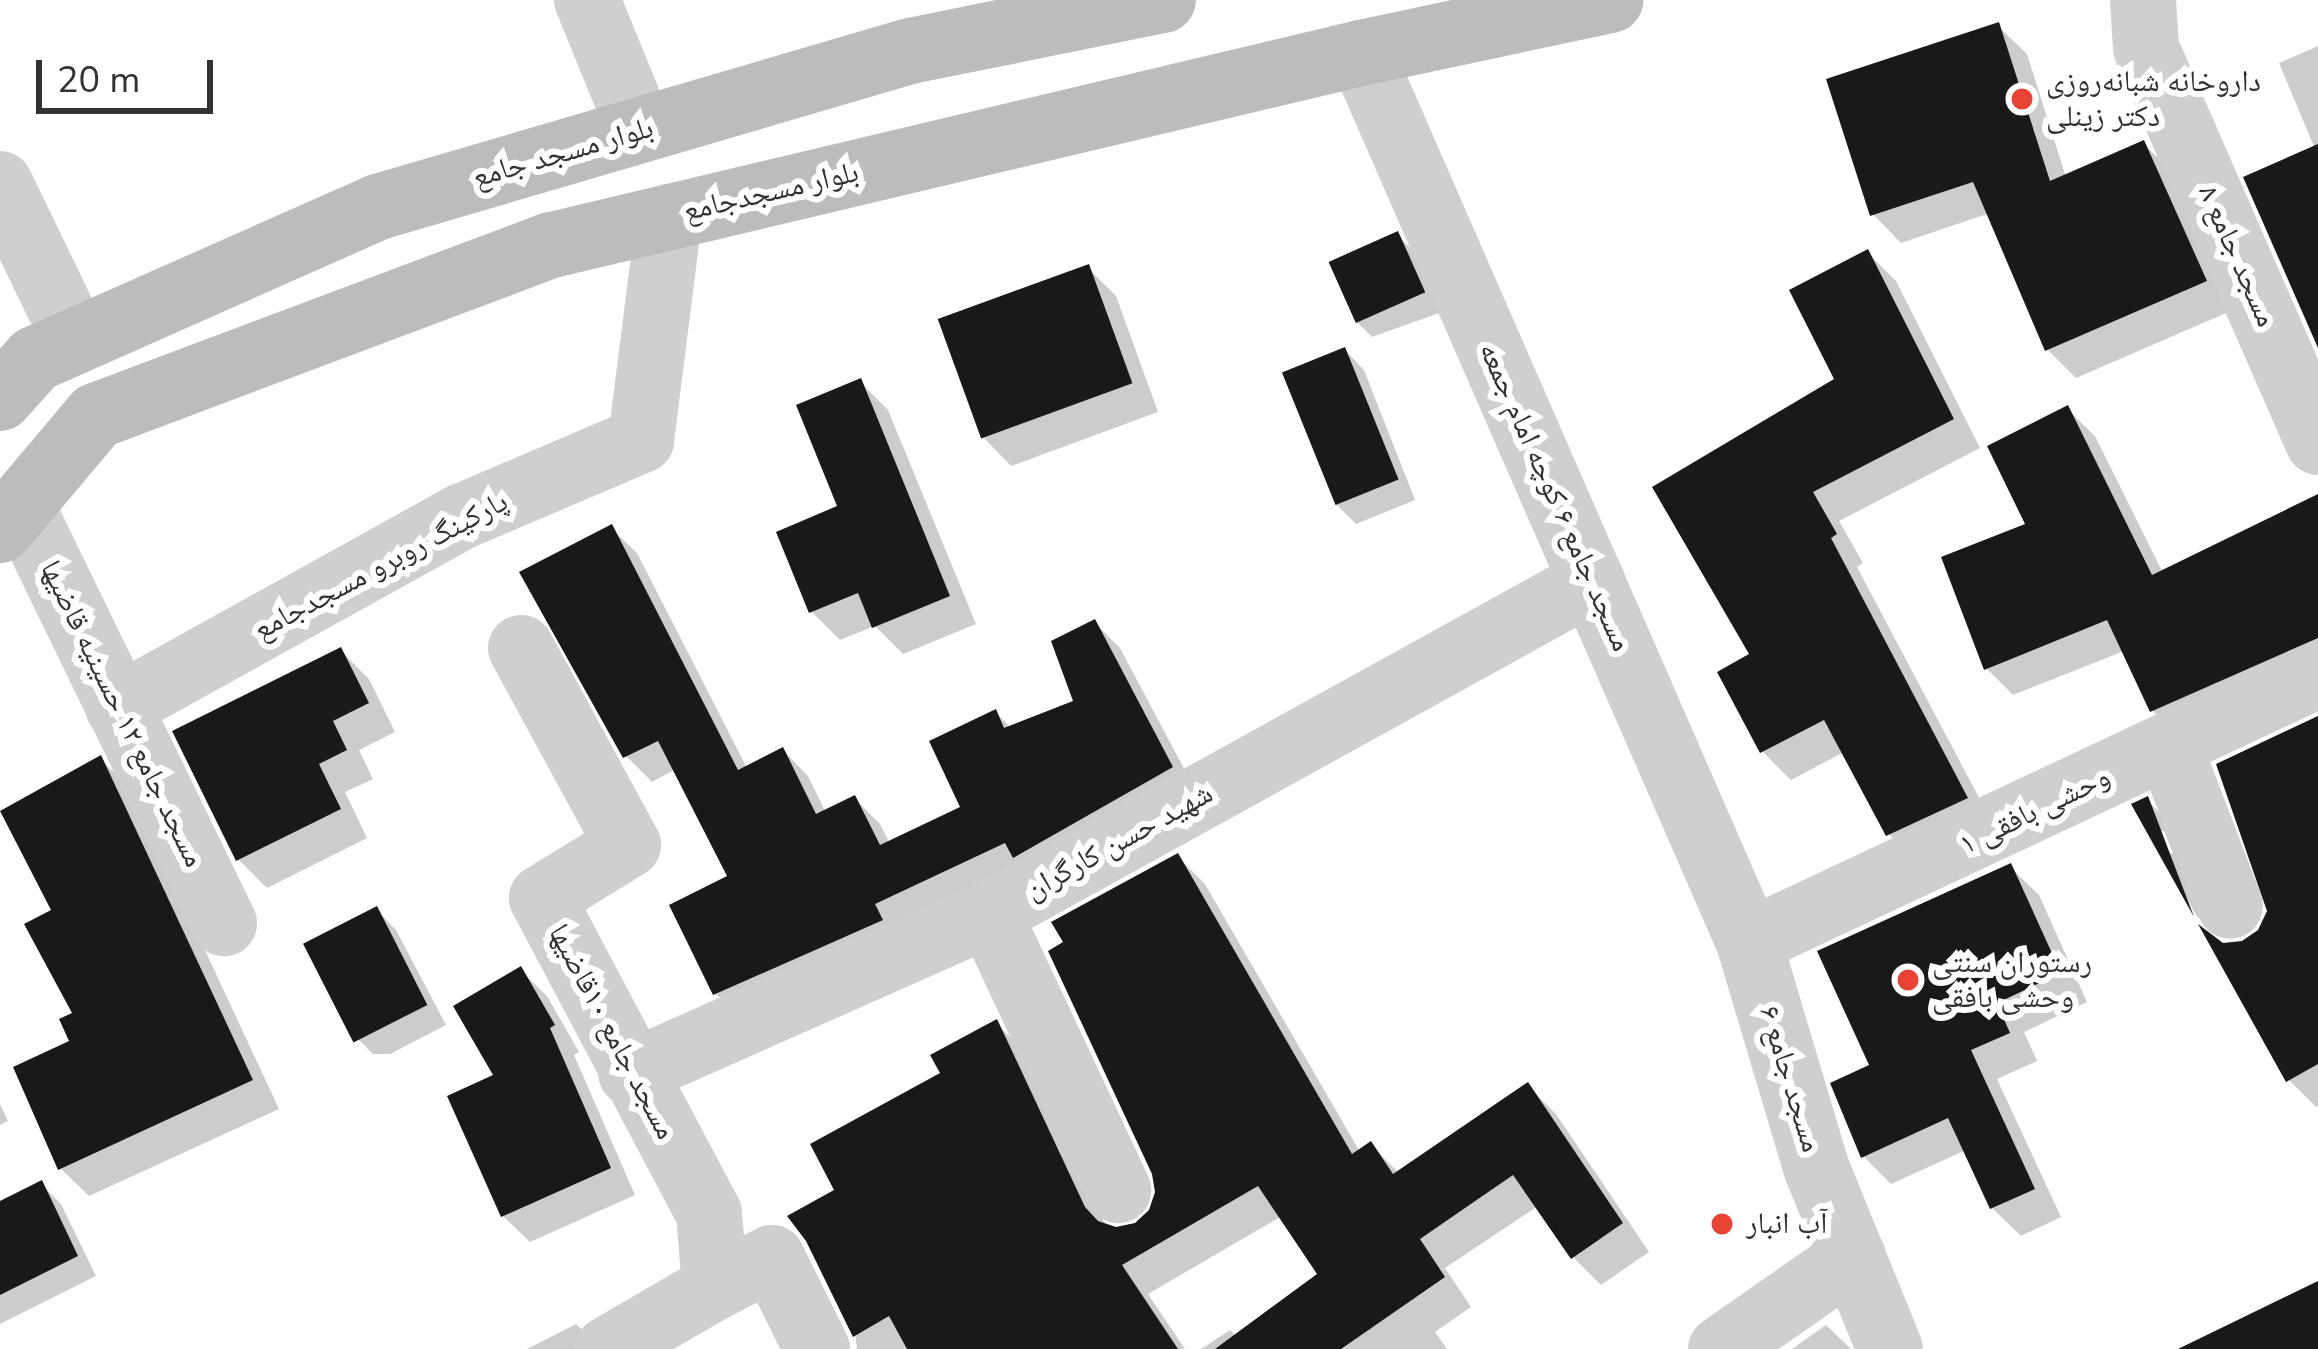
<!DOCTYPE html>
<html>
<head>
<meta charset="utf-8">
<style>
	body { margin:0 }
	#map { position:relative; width:2318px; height:1349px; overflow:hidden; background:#fff; font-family:"Nunito Sans","Noto Naskh Arabic",sans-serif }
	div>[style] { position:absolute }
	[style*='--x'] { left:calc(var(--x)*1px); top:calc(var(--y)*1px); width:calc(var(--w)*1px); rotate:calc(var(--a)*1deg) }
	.shadow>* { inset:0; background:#0003 }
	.building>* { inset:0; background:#191919; transform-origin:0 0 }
	.minor>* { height:66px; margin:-33px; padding:0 33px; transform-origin:33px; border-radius:33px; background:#cfcfcf }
	.secondary>* { height:66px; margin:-33px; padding:0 33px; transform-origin:33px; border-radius:33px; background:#bcbcbc }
	.dots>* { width:33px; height:33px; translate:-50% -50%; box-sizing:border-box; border:6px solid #fff; border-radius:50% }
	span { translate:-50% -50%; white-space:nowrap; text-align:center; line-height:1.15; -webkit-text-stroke:12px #fff; paint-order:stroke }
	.poi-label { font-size:30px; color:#323232 }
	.left { translate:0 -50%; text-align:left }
	.street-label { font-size:30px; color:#323232 }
	.scale { position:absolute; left:36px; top:60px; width:177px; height:54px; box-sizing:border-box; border:6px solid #323232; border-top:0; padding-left:15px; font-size:36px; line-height:42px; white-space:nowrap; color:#323232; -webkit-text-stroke:9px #fff; paint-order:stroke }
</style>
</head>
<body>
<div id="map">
	<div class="shadow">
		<i style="clip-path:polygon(1998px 26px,2027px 54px,2066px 177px,2144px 144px,2172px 172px,2233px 310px,2076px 378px,2048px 350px,1990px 213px,1901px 243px,1873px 214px)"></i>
		<i style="clip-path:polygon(2318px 46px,2318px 341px,2315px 149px,2279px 63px)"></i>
		<i style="clip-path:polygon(1397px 235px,1417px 254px,1442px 312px,1372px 337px,1353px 318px)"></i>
		<i style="clip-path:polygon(1868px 253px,1896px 281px,1980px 448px,1839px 521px,1863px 563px,1857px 567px,1994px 826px,1917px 863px,1889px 834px,1844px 752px,1791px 780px,1762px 751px,1753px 656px,1838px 380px)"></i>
		<i style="clip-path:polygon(1088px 268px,1116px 296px,1158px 412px,1011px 466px,983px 437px)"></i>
		<i style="clip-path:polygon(1345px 350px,1364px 370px,1415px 500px,1356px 524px,1336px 504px)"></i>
		<i style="clip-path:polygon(860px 382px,888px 410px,976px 624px,903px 654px,875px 626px,840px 640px,811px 611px,841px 508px)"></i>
		<i style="clip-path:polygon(2067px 409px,2095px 436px,2163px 573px,2318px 498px,2318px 673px,2180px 738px,2153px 711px,2124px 651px,2013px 695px,1986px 668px)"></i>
		<i style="clip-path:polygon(611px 528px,637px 553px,747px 768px,783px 750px,808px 776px,826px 813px,854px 798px,880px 824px,890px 844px,964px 808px,995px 712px,1011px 728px,1076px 703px,1094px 622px,1120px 648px,1197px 793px,742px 1019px,716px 994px,731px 878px,676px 769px,652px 782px,626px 756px)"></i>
		<i style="clip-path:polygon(340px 650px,369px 679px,395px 732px,359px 750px,373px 779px,345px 792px,367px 838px,267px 888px,238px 859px)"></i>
		<i style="clip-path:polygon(2318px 716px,2318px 1106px,2316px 1107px,2289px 1080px,2230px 948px,2262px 930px,2270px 911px,2220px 766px)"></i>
		<i style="clip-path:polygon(100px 759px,129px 787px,279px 1109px,89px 1196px,60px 1168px,76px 1015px,55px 911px)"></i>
		<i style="clip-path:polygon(evenodd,2147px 800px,2175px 828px,2216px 935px,2196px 915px,2135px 806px,2147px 800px,2158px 831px,2164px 831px,2173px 853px,2167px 855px,2158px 831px)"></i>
		<i style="clip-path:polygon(1177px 856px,1205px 884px,1360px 1152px,1371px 1145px,1400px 1174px,1528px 1086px,1556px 1114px,1649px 1252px,1601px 1285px,1573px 1257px,1538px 1206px,1445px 1268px,1471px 1307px,1435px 1332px,1447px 1349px,1341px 1349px,1302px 1289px,1321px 1275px,1282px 1216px,1148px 1294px,1185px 1349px,857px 1349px,838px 1191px,996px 1023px,1024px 1051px,1107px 1228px,1136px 1226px,1150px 1214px,1158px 1195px)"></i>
		<i style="clip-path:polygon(2010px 867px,2039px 895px,2087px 1002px,2024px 1032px,2037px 1061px,1997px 1079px,2061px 1217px,2021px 1236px,1992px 1208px,1966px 1150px,1891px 1184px,1863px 1156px,1873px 1066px)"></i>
		<i style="clip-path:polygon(377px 910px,396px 930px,446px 1025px,390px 1054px,373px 1054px,353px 1034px)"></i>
		<i style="clip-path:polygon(520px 970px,547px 996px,579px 1052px,574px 1055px,635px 1195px,530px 1242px,503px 1216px,497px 1076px)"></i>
		<i style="clip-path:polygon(0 1104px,8px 1121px,0 1125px)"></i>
		<i style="clip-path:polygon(41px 1184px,61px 1204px,96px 1276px,0 1324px,0 1204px)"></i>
		<i style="clip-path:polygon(576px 1324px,602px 1349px,527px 1349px)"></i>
		<i style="clip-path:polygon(1826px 1325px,1851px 1349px,1792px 1349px)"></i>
		<i style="clip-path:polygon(1230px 1330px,1249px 1349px,1201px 1349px)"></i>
	</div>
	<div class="building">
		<i style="clip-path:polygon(1999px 22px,2050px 181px,2144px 140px,2207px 281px,2045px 351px,1973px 182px,1870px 216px,1826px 79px)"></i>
		<i style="clip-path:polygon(2318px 144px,2318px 348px,2243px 177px)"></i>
		<i style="left:1398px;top:231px;width:67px;height:76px;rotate:66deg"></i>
		<i style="clip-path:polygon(1868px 249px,1954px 419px,1813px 492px,1837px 534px,1831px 538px,1968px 798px,1886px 836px,1824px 720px,1760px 753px,1717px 672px,1749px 654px,1652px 487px,1834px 379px,1789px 290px)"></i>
		<i style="left:1089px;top:264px;width:127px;height:161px;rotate:70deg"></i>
		<i style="left:1345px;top:347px;width:143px;height:68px;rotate:68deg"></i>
		<i style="clip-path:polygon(861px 378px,950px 596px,872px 628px,858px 593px,809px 613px,776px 532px,837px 506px,796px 405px)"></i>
		<i style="clip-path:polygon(2068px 405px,2152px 575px,2318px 494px,2318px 638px,2150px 712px,2107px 620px,1984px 670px,1941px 557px,2025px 524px,1987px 446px)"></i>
		<i style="clip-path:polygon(612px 524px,738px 770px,783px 747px,816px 814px,855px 795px,880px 845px,960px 807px,929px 741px,996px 709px,1004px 728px,1073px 701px,1051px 641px,1095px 619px,1173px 767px,1013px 858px,1005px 843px,875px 904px,883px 920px,713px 995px,669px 905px,727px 876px,658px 741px,623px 758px,519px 572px)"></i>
		<i style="clip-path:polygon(341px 647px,369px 703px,333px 721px,347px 750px,319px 764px,341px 809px,236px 861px,172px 731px)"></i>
		<i style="clip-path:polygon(2318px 716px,2318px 1064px,2286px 1082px,2198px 924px,2223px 943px,2242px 941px,2258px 930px,2267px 911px,2216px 764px)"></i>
		<i style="clip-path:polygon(101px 755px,253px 1080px,58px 1170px,13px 1067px,69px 1041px,59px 1019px,72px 1013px,24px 924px,51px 910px,0 811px)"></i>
		<i style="clip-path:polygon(2148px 796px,2194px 917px,2131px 804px)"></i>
		<i style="clip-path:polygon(1178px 853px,1352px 1154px,1371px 1141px,1393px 1174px,1528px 1082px,1623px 1223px,1571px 1259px,1513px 1175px,1420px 1239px,1445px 1277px,1341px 1349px,1215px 1349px,1317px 1274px,1258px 1186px,1122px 1265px,1178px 1349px,907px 1349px,889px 1316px,853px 1337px,806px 1241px,787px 1216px,834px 1190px,810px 1144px,940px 1073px,930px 1055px,997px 1019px,1085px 1207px,1098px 1221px,1116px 1227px,1135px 1223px,1149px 1210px,1155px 1192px,1152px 1174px,1048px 951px,1063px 942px,1051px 922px)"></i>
		<i style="clip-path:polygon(2011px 863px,2061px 973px,1997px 1003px,2010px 1033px,1971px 1050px,2035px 1189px,1990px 1209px,1948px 1118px,1861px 1158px,1830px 1083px,1869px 1065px,1817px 951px)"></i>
		<i style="left:377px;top:906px;width:111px;height:83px;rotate:63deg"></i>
		<i style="clip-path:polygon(521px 966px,555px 1025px,550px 1028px,611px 1168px,501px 1217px,447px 1096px,493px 1075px,453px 1006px)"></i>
		<i style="clip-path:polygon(42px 1180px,78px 1256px,0 1295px,0 1201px)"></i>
		<i style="clip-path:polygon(2318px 1281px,2318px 1349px,2178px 1349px)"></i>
	</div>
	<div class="minor">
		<i style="--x:587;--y:0;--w:140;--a:67.8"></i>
		<i style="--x:2143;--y:0;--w:48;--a:86.4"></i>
		<i style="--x:2146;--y:48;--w:430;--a:66.4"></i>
		<i style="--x:1361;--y:53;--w:970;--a:66.42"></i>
		<i style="--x:1749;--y:942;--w:235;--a:73.4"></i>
		<i style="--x:1816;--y:1167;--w:196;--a:67.9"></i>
		<i style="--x:0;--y:184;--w:174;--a:64.2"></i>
		<i style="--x:21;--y:505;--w:465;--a:64.1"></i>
		<i style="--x:521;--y:648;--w:224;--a:61.5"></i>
		<i style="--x:628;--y:845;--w:101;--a:148.4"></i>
		<i style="--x:542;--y:898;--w:357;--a:62.1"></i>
		<i style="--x:709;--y:1213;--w:74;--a:85.4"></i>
		<i style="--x:715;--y:1287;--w:124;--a:149.9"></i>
		<i style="--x:118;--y:707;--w:394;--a:-29"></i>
		<i style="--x:463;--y:516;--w:194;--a:-23.1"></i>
		<i style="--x:641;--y:440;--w:225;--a:-82.8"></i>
		<i style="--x:2169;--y:747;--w:170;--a:69"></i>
		<i style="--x:989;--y:914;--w:305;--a:64.9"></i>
		<i style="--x:1749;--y:942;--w:629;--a:-25.14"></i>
		<i style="--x:631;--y:1073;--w:392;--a:-23.9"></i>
		<i style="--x:989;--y:914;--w:689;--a:-28.91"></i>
		<i style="--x:715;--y:1287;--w:64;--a:-27"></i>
		<i style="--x:772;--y:1258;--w:102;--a:63.7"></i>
		<i style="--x:1721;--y:1349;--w:161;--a:-34.9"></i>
	</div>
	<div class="secondary">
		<i style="--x:0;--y:398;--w:52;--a:-48.1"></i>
		<i style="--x:35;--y:359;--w:375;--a:-23.9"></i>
		<i style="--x:378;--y:207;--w:554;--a:-16.34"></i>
		<i style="--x:910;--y:51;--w:258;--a:-11.4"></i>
		<i style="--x:0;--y:530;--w:149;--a:-49.9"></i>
		<i style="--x:96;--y:416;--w:487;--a:-20.6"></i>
		<i style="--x:552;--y:245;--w:831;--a:-13.35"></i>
		<i style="--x:1361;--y:53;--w:255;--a:-12"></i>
	</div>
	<div class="dots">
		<i style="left:2022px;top:99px;background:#e84235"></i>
		<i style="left:1908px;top:980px;background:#e84235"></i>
		<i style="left:1722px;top:1224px;background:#e84235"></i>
	</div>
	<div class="poi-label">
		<span class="left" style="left:2046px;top:99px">داروخانه شبانه‌روزی<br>دکتر زینلی</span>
		<span class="left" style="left:1932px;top:980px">رستوران سنتی<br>وحشی بافقی</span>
		<span class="left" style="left:1746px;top:1224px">آب انبار</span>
	</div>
	<div class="street-label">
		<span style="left:563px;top:153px;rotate:-16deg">بلوار مسجد جامع</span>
		<span style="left:771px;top:192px;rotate:-13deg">بلوار مسجدجامع</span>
		<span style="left:2237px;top:256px;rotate:66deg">مسجد جامع ۸</span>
		<span style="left:1555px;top:497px;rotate:66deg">مسجد جامع ۶ کوچه امام جمعه</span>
		<span style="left:381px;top:566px;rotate:-28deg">پارکینگ روبرو مسجدجامع</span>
		<span style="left:122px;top:714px;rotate:64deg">مسجد جامع ۱۲ حسینیه قاضیها</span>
		<span style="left:2035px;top:811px;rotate:-26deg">وحشی بافقی ۱</span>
		<span style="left:1119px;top:842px;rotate:-29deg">شهید حسن کارگران</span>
		<span style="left:612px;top:1032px;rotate:62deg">مسجد جامع ۱۰قاضیها</span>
		<span style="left:1790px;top:1079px;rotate:73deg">مسجد جامع ۶</span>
	</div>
	<div class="scale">20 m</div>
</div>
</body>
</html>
